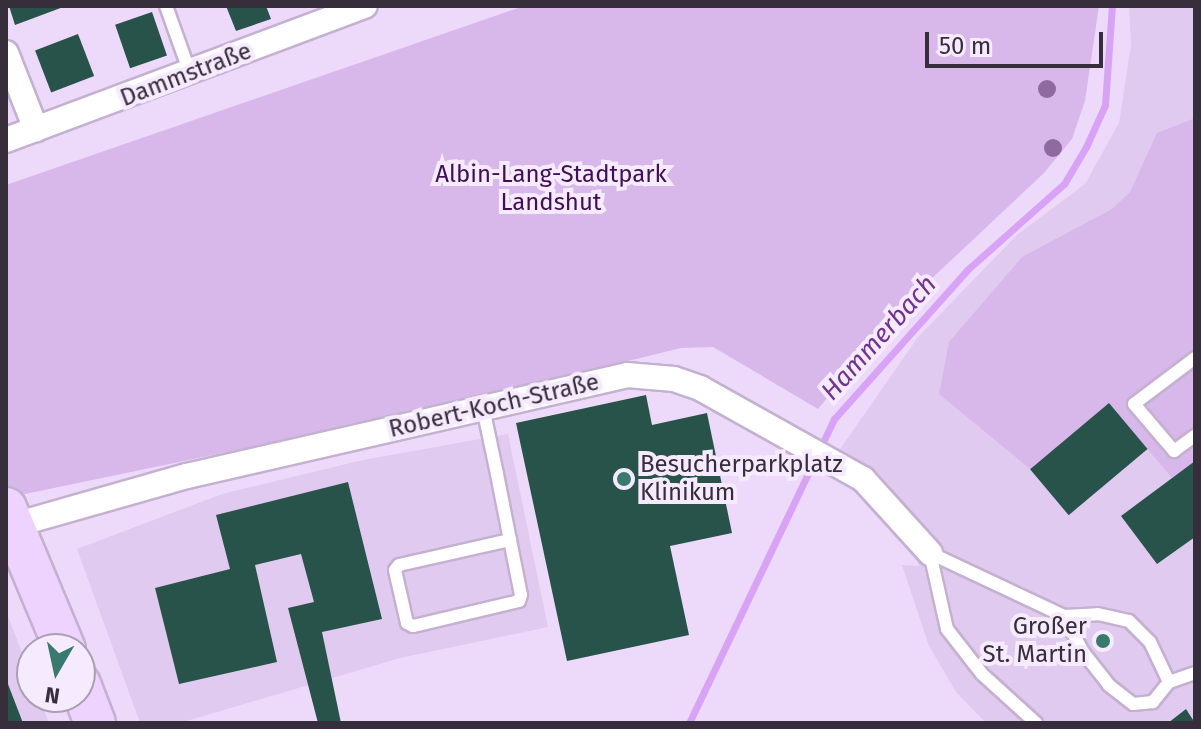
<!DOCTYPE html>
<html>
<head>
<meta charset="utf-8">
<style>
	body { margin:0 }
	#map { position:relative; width:1201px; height:729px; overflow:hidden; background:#eddafa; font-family:"Fira Sans",sans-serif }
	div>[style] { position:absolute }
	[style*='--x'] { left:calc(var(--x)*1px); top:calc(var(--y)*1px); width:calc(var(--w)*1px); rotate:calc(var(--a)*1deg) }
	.built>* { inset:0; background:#e1caef }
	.green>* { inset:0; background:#d8b8eb }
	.stream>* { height:7px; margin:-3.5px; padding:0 3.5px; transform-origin:3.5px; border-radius:3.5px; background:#d8a3f6 }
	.building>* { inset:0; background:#27534a; transform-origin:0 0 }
	.roads { filter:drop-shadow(2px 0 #c4b1d0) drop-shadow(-2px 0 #c4b1d0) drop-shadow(0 2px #c4b1d0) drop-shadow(0 -2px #c4b1d0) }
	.lane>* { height:12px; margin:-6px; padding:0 6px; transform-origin:6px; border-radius:6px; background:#fff }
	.street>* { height:24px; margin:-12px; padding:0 12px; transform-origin:12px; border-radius:12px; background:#fff }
	.primary>* { height:40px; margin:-20px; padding:0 20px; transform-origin:20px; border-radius:20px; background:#eed2ff }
	.trees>* { width:18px; height:18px; margin:-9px; border-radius:50%; background:#8e6aa1 }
	.dots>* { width:22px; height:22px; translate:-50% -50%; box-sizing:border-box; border:4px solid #f6eafe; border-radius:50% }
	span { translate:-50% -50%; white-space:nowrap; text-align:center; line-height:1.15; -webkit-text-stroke:8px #f6eafe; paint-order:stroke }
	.street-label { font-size:24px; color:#362e3b }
	.park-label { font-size:24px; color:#410e58 }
	.poi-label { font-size:24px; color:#362e3b }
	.left { translate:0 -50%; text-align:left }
	.right { translate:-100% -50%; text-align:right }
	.water-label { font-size:26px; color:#723392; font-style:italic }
	.frame { position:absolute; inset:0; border:8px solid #362e3b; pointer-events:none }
	.north { position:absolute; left:16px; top:633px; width:80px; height:80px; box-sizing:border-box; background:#f6eafe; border:2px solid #a99fb0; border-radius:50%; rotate:189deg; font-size:22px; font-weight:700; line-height:32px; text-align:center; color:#362e3b }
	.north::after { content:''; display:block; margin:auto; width:28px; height:36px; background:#387b6e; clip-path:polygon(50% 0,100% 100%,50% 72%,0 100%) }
	.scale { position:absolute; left:925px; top:32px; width:178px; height:36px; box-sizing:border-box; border:4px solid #362e3b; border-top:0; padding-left:10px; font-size:24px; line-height:28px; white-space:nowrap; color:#362e3b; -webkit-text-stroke:6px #f6eafe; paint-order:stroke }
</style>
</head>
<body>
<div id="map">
	<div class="built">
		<i style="clip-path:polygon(1129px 6px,1195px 6px,1195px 723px,986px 723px,956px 692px,929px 646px,902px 565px,919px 566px,901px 517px,831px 462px,918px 337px,1017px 235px,1085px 184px,1119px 123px,1131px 45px)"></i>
		<i style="clip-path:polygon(508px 434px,548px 627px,400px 658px,180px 723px,140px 723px,77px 549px,222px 494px,363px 460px)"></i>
		<i style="clip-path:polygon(6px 611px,32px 678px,32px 697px,39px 697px,49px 723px,6px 723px)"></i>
	</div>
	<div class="green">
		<i style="clip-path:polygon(524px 6px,1099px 6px,1085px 101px,1072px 139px,1044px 173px,910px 299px,818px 409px,713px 347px,681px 348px,424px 411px,6px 498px,6px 185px)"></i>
		<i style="clip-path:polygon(1195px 118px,1195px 461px,1172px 478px,1109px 404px,1030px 469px,939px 394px,949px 342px,1022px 257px,1112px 209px,1130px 192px,1157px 133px)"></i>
	</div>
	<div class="stream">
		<i style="--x:689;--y:723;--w:337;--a:-64.5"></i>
		<i style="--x:834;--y:419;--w:200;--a:-48.2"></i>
		<i style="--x:967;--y:270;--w:130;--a:-41.6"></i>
		<i style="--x:1064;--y:184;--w:43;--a:-59.3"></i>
		<i style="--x:1086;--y:147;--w:46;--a:-65.7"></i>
		<i style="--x:1105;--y:105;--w:99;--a:-86"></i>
	</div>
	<div class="building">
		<i style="clip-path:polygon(9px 6px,66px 6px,15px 25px)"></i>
		<i style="clip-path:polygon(226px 6px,266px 6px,271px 19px,236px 31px)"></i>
		<i style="left:152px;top:12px;width:46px;height:39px;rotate:71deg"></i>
		<i style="left:78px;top:34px;width:45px;height:46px;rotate:69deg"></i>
		<i style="clip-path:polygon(646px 395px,652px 425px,707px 413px,732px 533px,670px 546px,689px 635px,567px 661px,516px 423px)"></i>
		<i style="left:1109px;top:403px;width:60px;height:103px;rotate:50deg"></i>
		<i style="clip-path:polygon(1195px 461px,1195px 537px,1157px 564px,1121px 516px)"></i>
		<i style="clip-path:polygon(348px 482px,382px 619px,322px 632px,341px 723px,318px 723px,288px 608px,314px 602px,301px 554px,255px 565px,277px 662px,179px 684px,155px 588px,230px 569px,216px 515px)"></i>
		<i style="clip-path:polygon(6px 679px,23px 723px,6px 723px)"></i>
		<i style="clip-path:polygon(1186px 709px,1195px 723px,1168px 723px)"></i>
	</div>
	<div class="roads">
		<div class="lane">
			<i style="--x:166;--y:6;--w:71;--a:70.3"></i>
			<i style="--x:1195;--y:358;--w:76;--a:143"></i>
			<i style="--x:1134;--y:404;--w:62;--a:49.6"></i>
			<i style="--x:1174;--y:451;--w:26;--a:-36"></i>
			<i style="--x:483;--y:408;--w:67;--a:78"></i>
			<i style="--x:497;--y:474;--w:67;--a:78.9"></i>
			<i style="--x:510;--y:540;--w:56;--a:78.7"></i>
			<i style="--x:521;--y:595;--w:6;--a:108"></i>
			<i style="--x:519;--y:601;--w:109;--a:166.7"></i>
			<i style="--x:413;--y:626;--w:7;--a:-153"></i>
			<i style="--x:407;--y:623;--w:54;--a:-102.8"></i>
			<i style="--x:395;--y:570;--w:6;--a:-51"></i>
			<i style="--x:399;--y:565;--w:114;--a:-12.7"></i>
			<i style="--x:930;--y:553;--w:148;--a:25.2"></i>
			<i style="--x:1064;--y:616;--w:34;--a:-3"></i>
			<i style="--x:1098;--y:614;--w:32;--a:13"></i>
			<i style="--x:1129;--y:621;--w:30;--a:45"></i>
			<i style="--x:1150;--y:642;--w:44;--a:64.6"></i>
			<i style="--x:1169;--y:682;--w:26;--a:129"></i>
			<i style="--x:1153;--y:702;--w:20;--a:174"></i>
			<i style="--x:1133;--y:704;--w:31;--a:-142"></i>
			<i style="--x:1109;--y:685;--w:42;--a:-128.2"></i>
			<i style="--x:1083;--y:652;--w:41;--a:-117.8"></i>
			<i style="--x:930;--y:553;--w:78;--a:77.4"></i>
			<i style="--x:947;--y:629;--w:57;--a:52.1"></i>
			<i style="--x:982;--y:674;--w:73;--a:42.2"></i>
			<i style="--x:1169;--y:682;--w:28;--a:-19"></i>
		</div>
		<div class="street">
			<i style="--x:6;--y:53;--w:82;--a:68.5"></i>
			<i style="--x:6;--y:140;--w:383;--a:-20.5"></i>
			<i style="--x:11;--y:526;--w:183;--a:-15.9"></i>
			<i style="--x:187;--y:476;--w:451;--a:-12.9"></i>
			<i style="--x:627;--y:375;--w:47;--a:4.9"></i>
			<i style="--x:674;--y:379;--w:28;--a:19"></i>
			<i style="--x:700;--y:388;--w:187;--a:29.2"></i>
			<i style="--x:863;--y:479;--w:100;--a:47.8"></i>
		</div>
		<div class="primary">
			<i style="--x:6;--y:508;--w:153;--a:67.3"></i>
			<i style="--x:80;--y:684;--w:42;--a:69"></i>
		</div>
	</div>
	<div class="trees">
		<i style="left:1047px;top:89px"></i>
		<i style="left:1053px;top:148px"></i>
	</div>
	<div class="dots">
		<i style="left:624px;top:479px;background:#387b6e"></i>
		<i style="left:1103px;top:641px;background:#387b6e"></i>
	</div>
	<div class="street-label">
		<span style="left:186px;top:75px;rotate:-21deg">Dammstraße</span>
		<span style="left:494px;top:406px;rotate:-13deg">Robert-Koch-Straße</span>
	</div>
	<div class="park-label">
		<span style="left:551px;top:189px">Albin-Lang-Stadtpark<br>Landshut</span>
	</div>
	<div class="poi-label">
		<span class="left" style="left:640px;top:479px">Besucherparkplatz<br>Klinikum</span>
		<span class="right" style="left:1087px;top:641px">Großer<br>St. Martin</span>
	</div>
	<div class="water-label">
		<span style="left:879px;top:338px;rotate:-48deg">Hammerbach</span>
	</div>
	<div class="frame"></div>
	<div class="north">N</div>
	<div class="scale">50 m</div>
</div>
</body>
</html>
